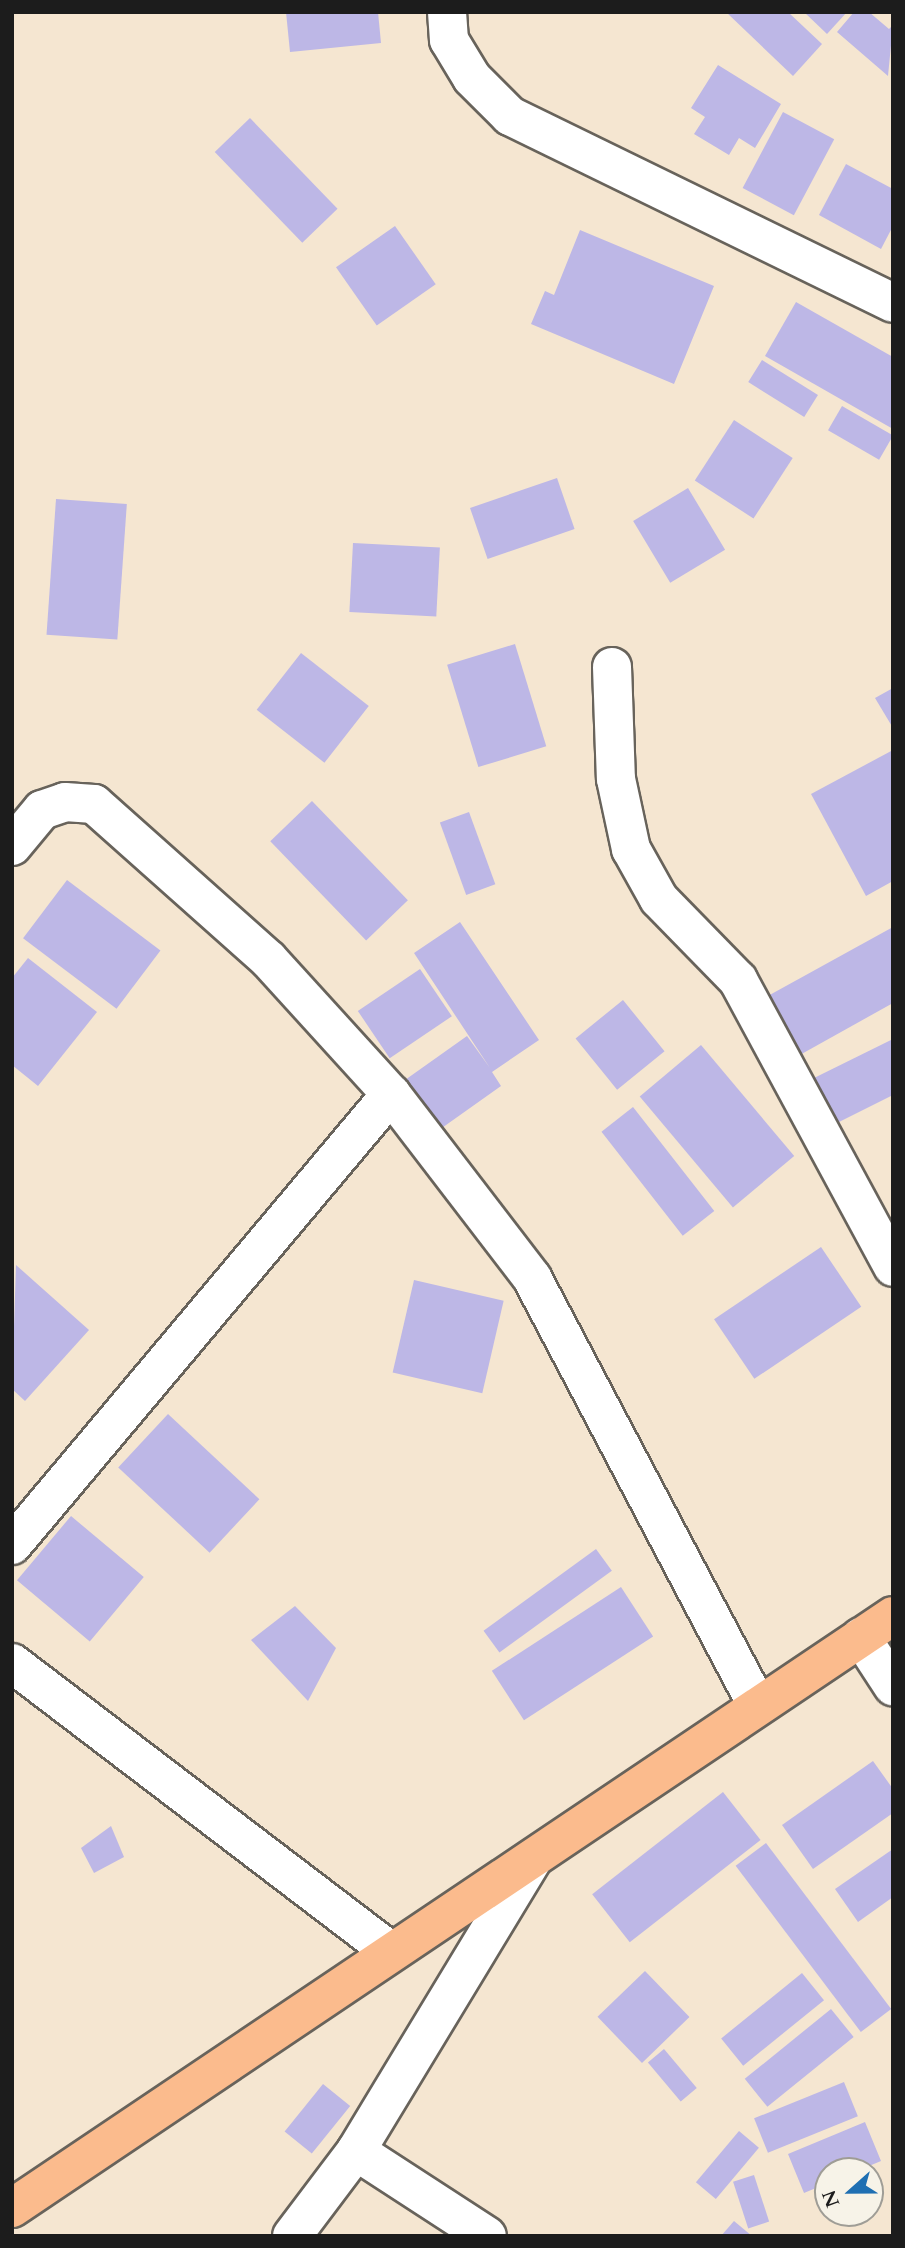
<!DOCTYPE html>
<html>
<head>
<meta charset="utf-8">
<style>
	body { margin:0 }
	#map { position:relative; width:905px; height:2248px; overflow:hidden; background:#f5e6d1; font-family:Cardo,serif }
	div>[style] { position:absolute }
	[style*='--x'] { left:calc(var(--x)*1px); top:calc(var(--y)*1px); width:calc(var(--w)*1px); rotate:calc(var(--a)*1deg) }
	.building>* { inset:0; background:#bdb7e6; transform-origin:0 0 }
	.roads { filter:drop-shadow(2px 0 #68635b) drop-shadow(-2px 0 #68635b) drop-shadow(0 2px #68635b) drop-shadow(0 -2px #68635b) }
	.minor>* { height:38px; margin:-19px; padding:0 19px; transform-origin:19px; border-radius:19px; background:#fff }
	.trunk>* { height:38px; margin:-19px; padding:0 19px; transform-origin:19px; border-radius:19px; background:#fbbb8d }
	span { translate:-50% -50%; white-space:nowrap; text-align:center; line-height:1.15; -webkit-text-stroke:7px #f7f3e8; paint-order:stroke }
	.frame { position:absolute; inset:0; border:14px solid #1c1c1c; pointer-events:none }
	.north { position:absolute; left:814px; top:2157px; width:70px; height:70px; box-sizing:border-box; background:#f7f3e8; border:2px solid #9f9d96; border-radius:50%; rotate:249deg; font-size:19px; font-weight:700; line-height:28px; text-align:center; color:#1c1c1c }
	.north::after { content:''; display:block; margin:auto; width:24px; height:32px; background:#1f6fb2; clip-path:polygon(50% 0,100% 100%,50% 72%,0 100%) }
</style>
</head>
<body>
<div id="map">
	<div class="building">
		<i style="clip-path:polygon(286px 12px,378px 12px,381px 43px,290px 52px)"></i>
		<i style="clip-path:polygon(726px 12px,788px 12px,822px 44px,793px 76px)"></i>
		<i style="clip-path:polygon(804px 12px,847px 12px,827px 34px)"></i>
		<i style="clip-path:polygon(854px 12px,869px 12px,889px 29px,893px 25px,888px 76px,837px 32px)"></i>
		<i style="clip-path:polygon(718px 65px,781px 104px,755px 148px,739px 138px,729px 155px,694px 134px,705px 117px,691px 108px)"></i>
		<i style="left:783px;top:112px;width:58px;height:86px;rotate:28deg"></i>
		<i style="left:250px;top:118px;width:126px;height:49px;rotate:46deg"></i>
		<i style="clip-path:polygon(846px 164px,893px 189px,893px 226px,881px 249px,819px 215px)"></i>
		<i style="left:395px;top:226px;width:71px;height:72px;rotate:55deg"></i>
		<i style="clip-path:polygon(580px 230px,714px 286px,674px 384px,531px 324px,545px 291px,554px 295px)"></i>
		<i style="clip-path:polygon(796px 302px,893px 357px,893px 429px,765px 356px)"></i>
		<i style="left:762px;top:360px;width:66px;height:26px;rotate:32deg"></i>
		<i style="left:842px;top:406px;width:59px;height:28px;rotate:30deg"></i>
		<i style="left:734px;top:420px;width:70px;height:72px;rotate:33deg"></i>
		<i style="left:557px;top:478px;width:54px;height:92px;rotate:71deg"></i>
		<i style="left:688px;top:488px;width:72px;height:64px;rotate:59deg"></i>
		<i style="left:56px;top:499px;width:71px;height:136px;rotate:4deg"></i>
		<i style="left:353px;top:543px;width:87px;height:69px;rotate:3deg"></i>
		<i style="left:515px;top:644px;width:107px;height:71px;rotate:73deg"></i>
		<i style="left:301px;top:653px;width:86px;height:72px;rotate:38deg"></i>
		<i style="clip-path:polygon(893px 688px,893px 728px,875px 698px)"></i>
		<i style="clip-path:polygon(893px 750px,893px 881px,866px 896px,811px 794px)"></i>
		<i style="left:312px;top:801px;width:138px;height:58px;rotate:46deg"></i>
		<i style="left:469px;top:812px;width:77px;height:31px;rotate:70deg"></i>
		<i style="left:67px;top:880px;width:117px;height:73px;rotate:37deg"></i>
		<i style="clip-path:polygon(460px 922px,539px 1040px,492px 1072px,501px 1086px,439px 1130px,405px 1080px,467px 1036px,490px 1068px,414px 953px)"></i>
		<i style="clip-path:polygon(893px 927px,893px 1003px,798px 1056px,766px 997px)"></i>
		<i style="clip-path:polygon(28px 958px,97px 1012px,38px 1086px,12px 1065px,12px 978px)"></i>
		<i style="left:420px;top:969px;width:57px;height:75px;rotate:56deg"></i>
		<i style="left:623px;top:1000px;width:66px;height:61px;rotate:51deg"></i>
		<i style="clip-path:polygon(893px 1039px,893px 1095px,835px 1124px,812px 1079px)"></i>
		<i style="left:701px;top:1045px;width:145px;height:80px;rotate:50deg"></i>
		<i style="left:633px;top:1107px;width:132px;height:40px;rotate:52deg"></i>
		<i style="left:821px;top:1247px;width:72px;height:129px;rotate:56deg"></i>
		<i style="clip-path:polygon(16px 1265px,89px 1330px,25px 1401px,12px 1389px)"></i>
		<i style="left:414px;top:1280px;width:92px;height:95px;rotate:13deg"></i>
		<i style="left:168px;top:1414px;width:125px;height:73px;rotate:43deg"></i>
		<i style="left:71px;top:1516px;width:95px;height:84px;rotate:40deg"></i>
		<i style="left:596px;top:1549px;width:27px;height:139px;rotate:54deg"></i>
		<i style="left:621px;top:1587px;width:59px;height:154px;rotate:57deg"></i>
		<i style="clip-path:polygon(295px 1606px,336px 1648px,308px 1701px,251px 1640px)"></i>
		<i style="clip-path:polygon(873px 1761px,893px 1789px,893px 1813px,813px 1869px,782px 1825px)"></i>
		<i style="left:723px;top:1792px;width:61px;height:166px;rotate:52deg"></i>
		<i style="clip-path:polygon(111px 1826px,124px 1857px,94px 1873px,81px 1848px)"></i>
		<i style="left:766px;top:1843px;width:208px;height:38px;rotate:53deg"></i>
		<i style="clip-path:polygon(893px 1849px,893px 1897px,858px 1922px,835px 1889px)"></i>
		<i style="left:645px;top:1971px;width:64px;height:66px;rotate:46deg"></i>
		<i style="left:802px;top:1973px;width:35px;height:104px;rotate:51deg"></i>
		<i style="left:831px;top:2009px;width:36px;height:111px;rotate:51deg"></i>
		<i style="left:664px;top:2049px;width:51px;height:21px;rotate:50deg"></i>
		<i style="left:844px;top:2082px;width:37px;height:97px;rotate:68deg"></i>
		<i style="left:323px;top:2084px;width:35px;height:61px;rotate:39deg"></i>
		<i style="clip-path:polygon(865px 2122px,881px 2161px,857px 2171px,828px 2171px,828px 2183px,804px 2193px,788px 2154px)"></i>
		<i style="left:739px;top:2131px;width:26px;height:67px;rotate:40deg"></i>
		<i style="left:754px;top:2175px;width:49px;height:22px;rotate:72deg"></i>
		<i style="clip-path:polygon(734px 2221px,752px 2236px,721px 2236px)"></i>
	</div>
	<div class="roads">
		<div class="minor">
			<i style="--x:447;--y:12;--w:28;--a:86"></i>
			<i style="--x:449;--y:40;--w:44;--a:58.8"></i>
			<i style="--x:472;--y:78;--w:54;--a:45"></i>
			<i style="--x:510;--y:116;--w:426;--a:26"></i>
			<i style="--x:612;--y:667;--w:112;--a:88"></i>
			<i style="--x:616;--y:779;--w:72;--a:77.9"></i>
			<i style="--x:631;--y:849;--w:57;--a:60.8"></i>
			<i style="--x:659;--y:899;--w:113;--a:45.7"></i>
			<i style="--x:738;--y:980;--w:326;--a:61.6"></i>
			<i style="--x:12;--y:846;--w:47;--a:-50.2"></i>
			<i style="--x:42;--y:810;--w:24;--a:-19"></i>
			<i style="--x:65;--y:802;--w:29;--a:4"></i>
			<i style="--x:94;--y:804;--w:234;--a:41.7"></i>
			<i style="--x:269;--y:960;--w:181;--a:47.7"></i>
			<i style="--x:391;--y:1094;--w:232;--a:52.5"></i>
			<i style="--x:532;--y:1278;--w:483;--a:62.2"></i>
			<i style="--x:12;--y:1545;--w:589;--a:-49.96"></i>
			<i style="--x:861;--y:1637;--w:59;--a:56.9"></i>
			<i style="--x:12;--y:1663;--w:475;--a:37.3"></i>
			<i style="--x:356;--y:2151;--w:156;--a:33"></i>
			<i style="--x:292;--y:2236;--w:106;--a:-53"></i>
			<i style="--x:356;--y:2151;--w:340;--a:-58.8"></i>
		</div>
		<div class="trunk">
			<i style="--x:12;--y:2208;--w:1061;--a:-33.9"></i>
		</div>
	</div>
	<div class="frame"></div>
	<div class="north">N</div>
</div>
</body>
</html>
